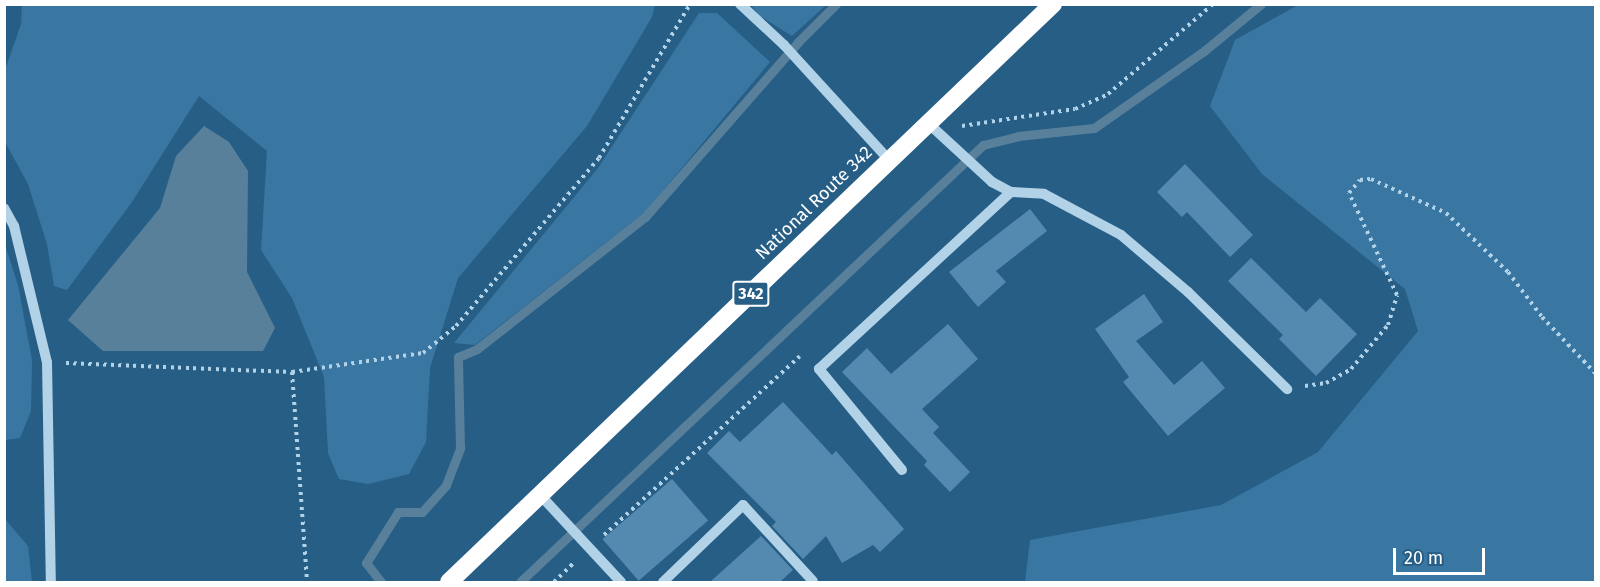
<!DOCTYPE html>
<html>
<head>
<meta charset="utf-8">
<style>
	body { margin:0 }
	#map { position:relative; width:1600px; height:587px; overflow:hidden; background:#275e86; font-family:"Fira Sans",sans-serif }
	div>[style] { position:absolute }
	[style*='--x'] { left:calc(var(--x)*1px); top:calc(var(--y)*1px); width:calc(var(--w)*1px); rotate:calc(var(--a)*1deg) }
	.green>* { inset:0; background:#3977a2 }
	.water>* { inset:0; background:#59809a }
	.stream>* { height:9px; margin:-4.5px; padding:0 4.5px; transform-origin:4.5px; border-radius:4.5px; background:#59809a }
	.building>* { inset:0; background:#548ab0; transform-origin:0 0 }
	.path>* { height:4px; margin-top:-2px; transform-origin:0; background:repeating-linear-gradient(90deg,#b2d2e8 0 3px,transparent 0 7.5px) }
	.minor>* { height:10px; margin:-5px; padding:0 5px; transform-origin:5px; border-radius:5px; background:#b2d2e8 }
	.highway>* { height:18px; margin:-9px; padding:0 9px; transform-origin:9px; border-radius:9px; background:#fff }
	span { translate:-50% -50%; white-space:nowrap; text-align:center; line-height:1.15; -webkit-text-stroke:5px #275e86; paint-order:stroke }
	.shield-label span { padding:2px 4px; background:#275e86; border:2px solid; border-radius:4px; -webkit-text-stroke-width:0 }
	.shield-label { font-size:16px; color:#fff; font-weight:700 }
	.street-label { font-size:18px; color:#fff }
	.frame { position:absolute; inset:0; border:6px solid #fff; pointer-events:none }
	.scale { position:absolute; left:1393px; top:548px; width:92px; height:27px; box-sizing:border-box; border:3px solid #fff; border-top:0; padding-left:8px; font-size:18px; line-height:21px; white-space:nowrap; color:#fff; -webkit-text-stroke:4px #275e86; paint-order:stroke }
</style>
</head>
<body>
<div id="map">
	<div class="green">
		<i style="clip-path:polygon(22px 5px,22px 4px,655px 5px,652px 17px,587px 126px,458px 278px,430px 368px,426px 442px,409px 474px,368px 484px,339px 479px,328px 453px,324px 377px,292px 298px,261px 250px,267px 151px,199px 96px,132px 202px,67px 290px,54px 286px,47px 244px,28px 184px,5px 142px,5px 70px,21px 24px)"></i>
		<i style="clip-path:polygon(751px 5px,826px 5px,792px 36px,760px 16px)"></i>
		<i style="clip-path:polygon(1298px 5px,1595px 5px,1595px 582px,1025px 582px,1030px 540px,1221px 505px,1318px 452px,1418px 331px,1405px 289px,1262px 174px,1210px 106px,1235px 40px)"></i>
		<i style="clip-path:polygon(699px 13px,717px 13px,770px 62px,646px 211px,475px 345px,454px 343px,598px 168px)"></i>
		<i style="clip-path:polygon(5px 245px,18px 285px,32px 360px,31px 411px,20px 438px,5px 440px)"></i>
		<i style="clip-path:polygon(5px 519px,28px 546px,32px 582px,5px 582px)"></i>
	</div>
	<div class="water">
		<i style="clip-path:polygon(204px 126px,229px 142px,248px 171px,247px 272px,275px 328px,263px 351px,103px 351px,68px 320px,160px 208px,176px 156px)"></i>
	</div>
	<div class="stream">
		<i style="--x:381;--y:582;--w:24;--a:-128"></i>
		<i style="--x:366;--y:563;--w:60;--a:-57.9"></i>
		<i style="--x:398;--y:512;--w:24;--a:0"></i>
		<i style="--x:422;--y:512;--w:36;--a:-48"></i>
		<i style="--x:446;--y:485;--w:40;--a:-69"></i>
		<i style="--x:460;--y:448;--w:91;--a:-91.3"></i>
		<i style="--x:458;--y:357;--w:21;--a:-23"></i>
		<i style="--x:477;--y:349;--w:214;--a:-38.2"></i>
		<i style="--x:645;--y:217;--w:232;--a:-48.8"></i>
		<i style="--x:798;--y:42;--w:54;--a:-45"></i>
		<i style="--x:520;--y:582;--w:637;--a:-43.35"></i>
		<i style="--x:983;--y:145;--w:36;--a:-14"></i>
		<i style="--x:1018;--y:136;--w:76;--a:-6"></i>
		<i style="--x:1094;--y:128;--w:134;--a:-35"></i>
		<i style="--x:1204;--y:51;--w:74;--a:-39.5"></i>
	</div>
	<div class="building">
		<i style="clip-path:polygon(1185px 164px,1253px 235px,1230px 257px,1187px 212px,1182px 217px,1157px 192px)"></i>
		<i style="clip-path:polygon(1030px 209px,1047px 231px,996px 271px,1006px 282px,978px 307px,949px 272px)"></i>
		<i style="clip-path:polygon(1251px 258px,1306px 312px,1320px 298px,1357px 334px,1316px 376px,1279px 339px,1283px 335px,1228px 281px)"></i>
		<i style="clip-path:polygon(1144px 294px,1163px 322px,1136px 341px,1174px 385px,1202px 361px,1225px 388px,1168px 436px,1123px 382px,1129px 377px,1095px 329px)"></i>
		<i style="clip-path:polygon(948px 324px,978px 359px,922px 409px,939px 427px,933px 433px,970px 472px,950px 492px,924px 465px,927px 461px,842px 372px,867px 348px,891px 374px)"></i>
		<i style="clip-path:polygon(783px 402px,832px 455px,836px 451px,904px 529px,880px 552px,873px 545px,842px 563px,826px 536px,803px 559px,772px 526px,776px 522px,707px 453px,729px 431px,740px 442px)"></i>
		<i style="left:672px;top:479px;width:55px;height:92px;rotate:49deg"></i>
		<i style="clip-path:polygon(761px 536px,793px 570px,780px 582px,710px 582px)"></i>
	</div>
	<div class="path">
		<i style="--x:962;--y:126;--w:114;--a:-8.6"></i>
		<i style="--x:1075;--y:109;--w:36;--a:-24"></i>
		<i style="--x:1108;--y:94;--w:138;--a:-40.6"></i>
		<i style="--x:66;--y:363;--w:226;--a:2.3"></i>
		<i style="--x:292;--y:372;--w:211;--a:85.9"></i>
		<i style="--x:292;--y:372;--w:132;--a:-8.3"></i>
		<i style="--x:423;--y:353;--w:43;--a:-39.3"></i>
		<i style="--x:456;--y:326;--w:221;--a:-49.6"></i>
		<i style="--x:599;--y:158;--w:179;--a:-59.4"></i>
		<i style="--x:1305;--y:386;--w:21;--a:-8"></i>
		<i style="--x:1326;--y:383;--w:29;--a:-29"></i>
		<i style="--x:1351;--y:369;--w:57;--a:-49.9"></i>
		<i style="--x:1388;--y:325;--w:31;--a:-73"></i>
		<i style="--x:1397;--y:295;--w:113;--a:-115.2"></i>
		<i style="--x:1349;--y:193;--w:17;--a:-50"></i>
		<i style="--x:1360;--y:180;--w:11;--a:-5"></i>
		<i style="--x:1371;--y:179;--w:82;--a:24.4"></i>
		<i style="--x:1446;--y:213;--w:86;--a:43.6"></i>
		<i style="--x:1508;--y:272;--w:56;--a:52.9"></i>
		<i style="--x:1542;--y:317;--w:79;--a:46.5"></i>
		<i style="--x:604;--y:535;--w:265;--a:-42.4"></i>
		<i style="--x:554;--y:582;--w:28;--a:-44"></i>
	</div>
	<div class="minor">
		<i style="--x:740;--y:4;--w:60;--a:43"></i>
		<i style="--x:784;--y:45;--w:156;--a:47.6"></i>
		<i style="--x:929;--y:124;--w:86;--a:42.6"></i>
		<i style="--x:992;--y:182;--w:21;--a:28"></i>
		<i style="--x:4;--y:208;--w:21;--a:61"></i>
		<i style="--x:14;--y:226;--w:140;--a:76.4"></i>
		<i style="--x:47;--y:362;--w:220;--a:89"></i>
		<i style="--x:902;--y:470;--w:131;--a:-129.4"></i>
		<i style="--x:819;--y:369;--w:261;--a:-42.7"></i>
		<i style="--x:1011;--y:192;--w:33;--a:3"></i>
		<i style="--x:1044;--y:194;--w:87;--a:28"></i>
		<i style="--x:1121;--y:235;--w:88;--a:40.4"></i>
		<i style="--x:1188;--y:292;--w:139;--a:44.4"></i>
		<i style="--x:542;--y:497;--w:116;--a:47.1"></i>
		<i style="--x:663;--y:582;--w:111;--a:-43.9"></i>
		<i style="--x:743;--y:505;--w:103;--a:47.4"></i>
	</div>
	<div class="highway">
		<i style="--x:449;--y:582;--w:836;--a:-43.74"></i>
	</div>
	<div class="shield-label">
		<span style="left:751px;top:294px">342</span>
	</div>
	<div class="street-label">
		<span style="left:814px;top:203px;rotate:-44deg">National Route 342</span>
	</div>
	<div class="frame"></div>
	<div class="scale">20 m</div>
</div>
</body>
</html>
